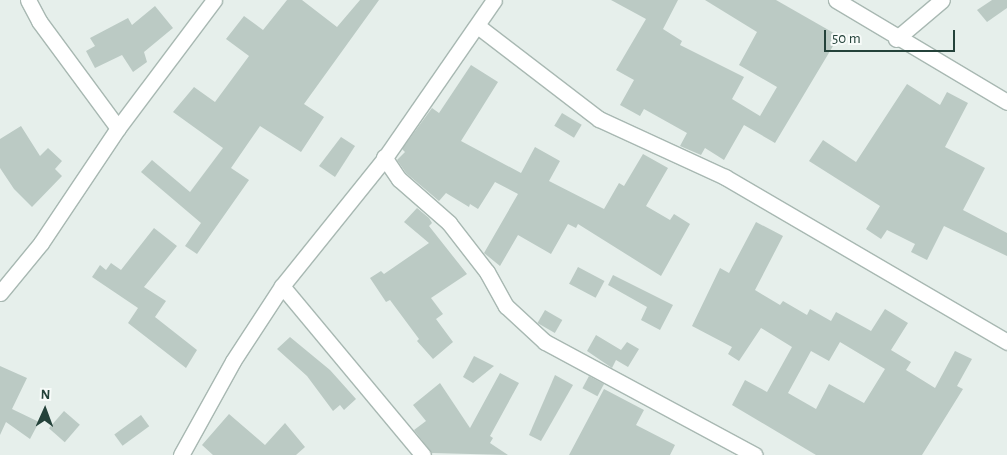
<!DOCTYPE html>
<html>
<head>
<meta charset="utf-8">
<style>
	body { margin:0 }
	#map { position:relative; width:1007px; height:455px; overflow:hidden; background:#e6efeb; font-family:"Alegreya Sans",sans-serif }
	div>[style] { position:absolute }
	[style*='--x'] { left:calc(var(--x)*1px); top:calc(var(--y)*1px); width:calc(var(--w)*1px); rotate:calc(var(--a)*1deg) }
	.building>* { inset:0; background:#bbcac4; transform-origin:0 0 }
	.roads { filter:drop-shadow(1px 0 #a8b8b2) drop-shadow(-1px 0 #a8b8b2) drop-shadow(0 1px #a8b8b2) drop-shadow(0 -1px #a8b8b2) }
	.minor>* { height:15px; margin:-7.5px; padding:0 7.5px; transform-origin:7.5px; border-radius:7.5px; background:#fff }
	span { translate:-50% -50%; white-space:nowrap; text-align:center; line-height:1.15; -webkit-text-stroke:5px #f7fbf9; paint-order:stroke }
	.north { position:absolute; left:20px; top:385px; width:50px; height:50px; -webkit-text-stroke:4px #f7fbf9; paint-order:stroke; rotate:2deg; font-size:14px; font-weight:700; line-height:20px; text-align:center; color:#24423a }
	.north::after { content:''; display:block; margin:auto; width:18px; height:22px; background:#24423a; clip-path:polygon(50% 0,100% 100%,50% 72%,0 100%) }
	.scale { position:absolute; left:824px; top:30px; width:131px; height:22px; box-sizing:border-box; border:2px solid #24423a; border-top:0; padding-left:6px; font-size:15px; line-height:18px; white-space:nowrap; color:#24423a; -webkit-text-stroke:4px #f7fbf9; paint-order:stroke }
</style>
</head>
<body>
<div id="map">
	<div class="building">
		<i style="clip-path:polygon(287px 0,302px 0,337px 27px,360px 0,379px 0,304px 104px,324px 117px,301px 152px,260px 126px,231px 168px,249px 180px,197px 254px,185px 246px,201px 223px,141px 172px,152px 160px,190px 192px,223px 148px,173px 112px,194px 87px,215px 102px,249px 56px,226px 39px,244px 16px,263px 30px)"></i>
		<i style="clip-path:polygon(611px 0,678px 0,663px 29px,682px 41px,680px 45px,744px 77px,732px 99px,760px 116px,777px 87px,739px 65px,757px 32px,705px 0,776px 0,839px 36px,775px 143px,744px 125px,724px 160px,705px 148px,701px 155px,680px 146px,687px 133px,644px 109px,640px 116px,620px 105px,634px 80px,616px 70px,646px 19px)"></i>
		<i style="clip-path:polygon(992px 0,1007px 0,1007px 8px,987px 22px,977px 10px)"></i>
		<i style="clip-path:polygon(155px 6px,173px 28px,144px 52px,147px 62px,133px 72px,122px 55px,95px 68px,86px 51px,95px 46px,90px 38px,128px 18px,132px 25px)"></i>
		<i style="clip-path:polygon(471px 65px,498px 82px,461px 141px,521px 173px,535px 147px,560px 161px,549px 181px,604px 209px,619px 183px,624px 186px,643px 154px,668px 168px,646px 206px,670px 220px,674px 214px,690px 224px,661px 276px,578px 224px,576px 228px,568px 224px,551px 254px,518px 235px,500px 266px,484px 253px,518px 194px,495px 182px,478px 209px,470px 204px,469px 207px,446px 193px,439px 201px,406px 173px,397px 160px,405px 152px,402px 149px,432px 108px,439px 113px)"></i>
		<i style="clip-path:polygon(907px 84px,940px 105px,947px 92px,968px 103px,945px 147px,985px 168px,963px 210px,1007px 233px,1007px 256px,944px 226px,927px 260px,911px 252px,915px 244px,887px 230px,881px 239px,866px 229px,880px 206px,809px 161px,823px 140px,856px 162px)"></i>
		<i style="left:562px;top:113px;width:23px;height:15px;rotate:31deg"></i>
		<i style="clip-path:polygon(21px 126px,40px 156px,48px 148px,62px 161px,55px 169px,62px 176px,32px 207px,14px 189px,0 168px,0 139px)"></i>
		<i style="clip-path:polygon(341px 137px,355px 146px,335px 177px,319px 166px)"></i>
		<i style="clip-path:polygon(417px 208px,429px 218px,432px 223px,429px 226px,467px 274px,431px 298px,443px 314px,436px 319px,453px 342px,433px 359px,417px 341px,419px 339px,390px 300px,386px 302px,370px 278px,381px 271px,384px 274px,429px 243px,404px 222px)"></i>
		<i style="clip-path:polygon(evenodd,756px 222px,783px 236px,755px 290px,780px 305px,783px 301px,807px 315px,810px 309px,831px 321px,836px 312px,871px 331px,885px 309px,908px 323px,891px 350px,911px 362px,906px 370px,935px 388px,955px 351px,972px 359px,957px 386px,963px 389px,922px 455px,816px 455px,732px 405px,745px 380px,767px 392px,792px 347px,761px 328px,739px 361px,728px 354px,732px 347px,692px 326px,720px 268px,729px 273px,756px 222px,840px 342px,885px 369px,864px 403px,829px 384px,816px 409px,788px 393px,811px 351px,829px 361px,840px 342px)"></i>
		<i style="clip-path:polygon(154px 228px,177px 246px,144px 287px,166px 301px,155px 317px,197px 350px,186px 368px,128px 323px,138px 308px,92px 277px,100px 265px,106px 270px,111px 263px,121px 270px)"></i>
		<i style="left:578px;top:267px;width:30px;height:19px;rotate:28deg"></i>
		<i style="clip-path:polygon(613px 275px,673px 305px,660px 330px,641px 320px,647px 307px,608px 285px)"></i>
		<i style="left:545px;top:310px;width:20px;height:15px;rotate:30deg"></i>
		<i style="clip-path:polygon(596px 335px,621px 350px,627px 342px,639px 349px,628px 367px,616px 360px,612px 368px,587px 351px)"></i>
		<i style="clip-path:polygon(290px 337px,330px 370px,356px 399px,344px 410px,340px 405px,333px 411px,307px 376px,277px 349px)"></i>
		<i style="clip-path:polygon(474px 356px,494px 366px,473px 383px,463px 377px)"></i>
		<i style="clip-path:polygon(0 366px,27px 378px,12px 409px,39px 422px,30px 439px,6px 422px,0 435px)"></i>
		<i style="clip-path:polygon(500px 373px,519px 383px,490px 436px,493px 438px,490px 443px,508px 455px,432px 453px,414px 430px,426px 421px,413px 405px,440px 383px,470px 428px)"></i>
		<i style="clip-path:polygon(555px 375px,573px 385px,541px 441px,529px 435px)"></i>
		<i style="left:589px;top:376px;width:17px;height:14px;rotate:28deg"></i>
		<i style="clip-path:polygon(604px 389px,644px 410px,636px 425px,675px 445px,670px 455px,569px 455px)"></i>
		<i style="left:64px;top:411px;width:21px;height:23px;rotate:41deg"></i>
		<i style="clip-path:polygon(229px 414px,265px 445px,285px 423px,305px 447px,296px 455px,213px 455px,202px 445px)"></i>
		<i style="left:141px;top:415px;width:14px;height:33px;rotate:54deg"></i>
	</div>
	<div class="roads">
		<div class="minor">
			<i style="--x:28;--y:0;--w:24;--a:62"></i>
			<i style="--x:39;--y:21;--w:133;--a:53.6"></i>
			<i style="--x:836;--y:0;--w:199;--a:30.8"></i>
			<i style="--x:479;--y:27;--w:151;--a:37.5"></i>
			<i style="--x:599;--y:119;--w:139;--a:24.7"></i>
			<i style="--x:725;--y:177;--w:327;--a:30.3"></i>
			<i style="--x:896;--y:39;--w:60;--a:-40.3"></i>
			<i style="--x:384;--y:157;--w:27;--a:56"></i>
			<i style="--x:399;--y:179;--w:67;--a:41.3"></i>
			<i style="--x:449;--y:223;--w:62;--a:52.2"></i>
			<i style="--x:487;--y:272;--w:39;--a:61"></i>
			<i style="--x:506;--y:306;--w:53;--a:42.7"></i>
			<i style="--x:545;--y:342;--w:238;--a:28.3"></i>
			<i style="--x:282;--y:286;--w:220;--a:50.2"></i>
			<i style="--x:0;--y:293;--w:65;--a:-50.6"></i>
			<i style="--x:41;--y:243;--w:138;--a:-56.2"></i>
			<i style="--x:118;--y:128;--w:160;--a:-53.1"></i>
			<i style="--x:181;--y:455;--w:107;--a:-61"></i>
			<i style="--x:233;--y:361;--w:90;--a:-56.8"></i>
			<i style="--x:282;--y:286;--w:163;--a:-51.2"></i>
			<i style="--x:384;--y:159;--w:193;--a:-55.3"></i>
		</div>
	</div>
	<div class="north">N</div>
	<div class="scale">50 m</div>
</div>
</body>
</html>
